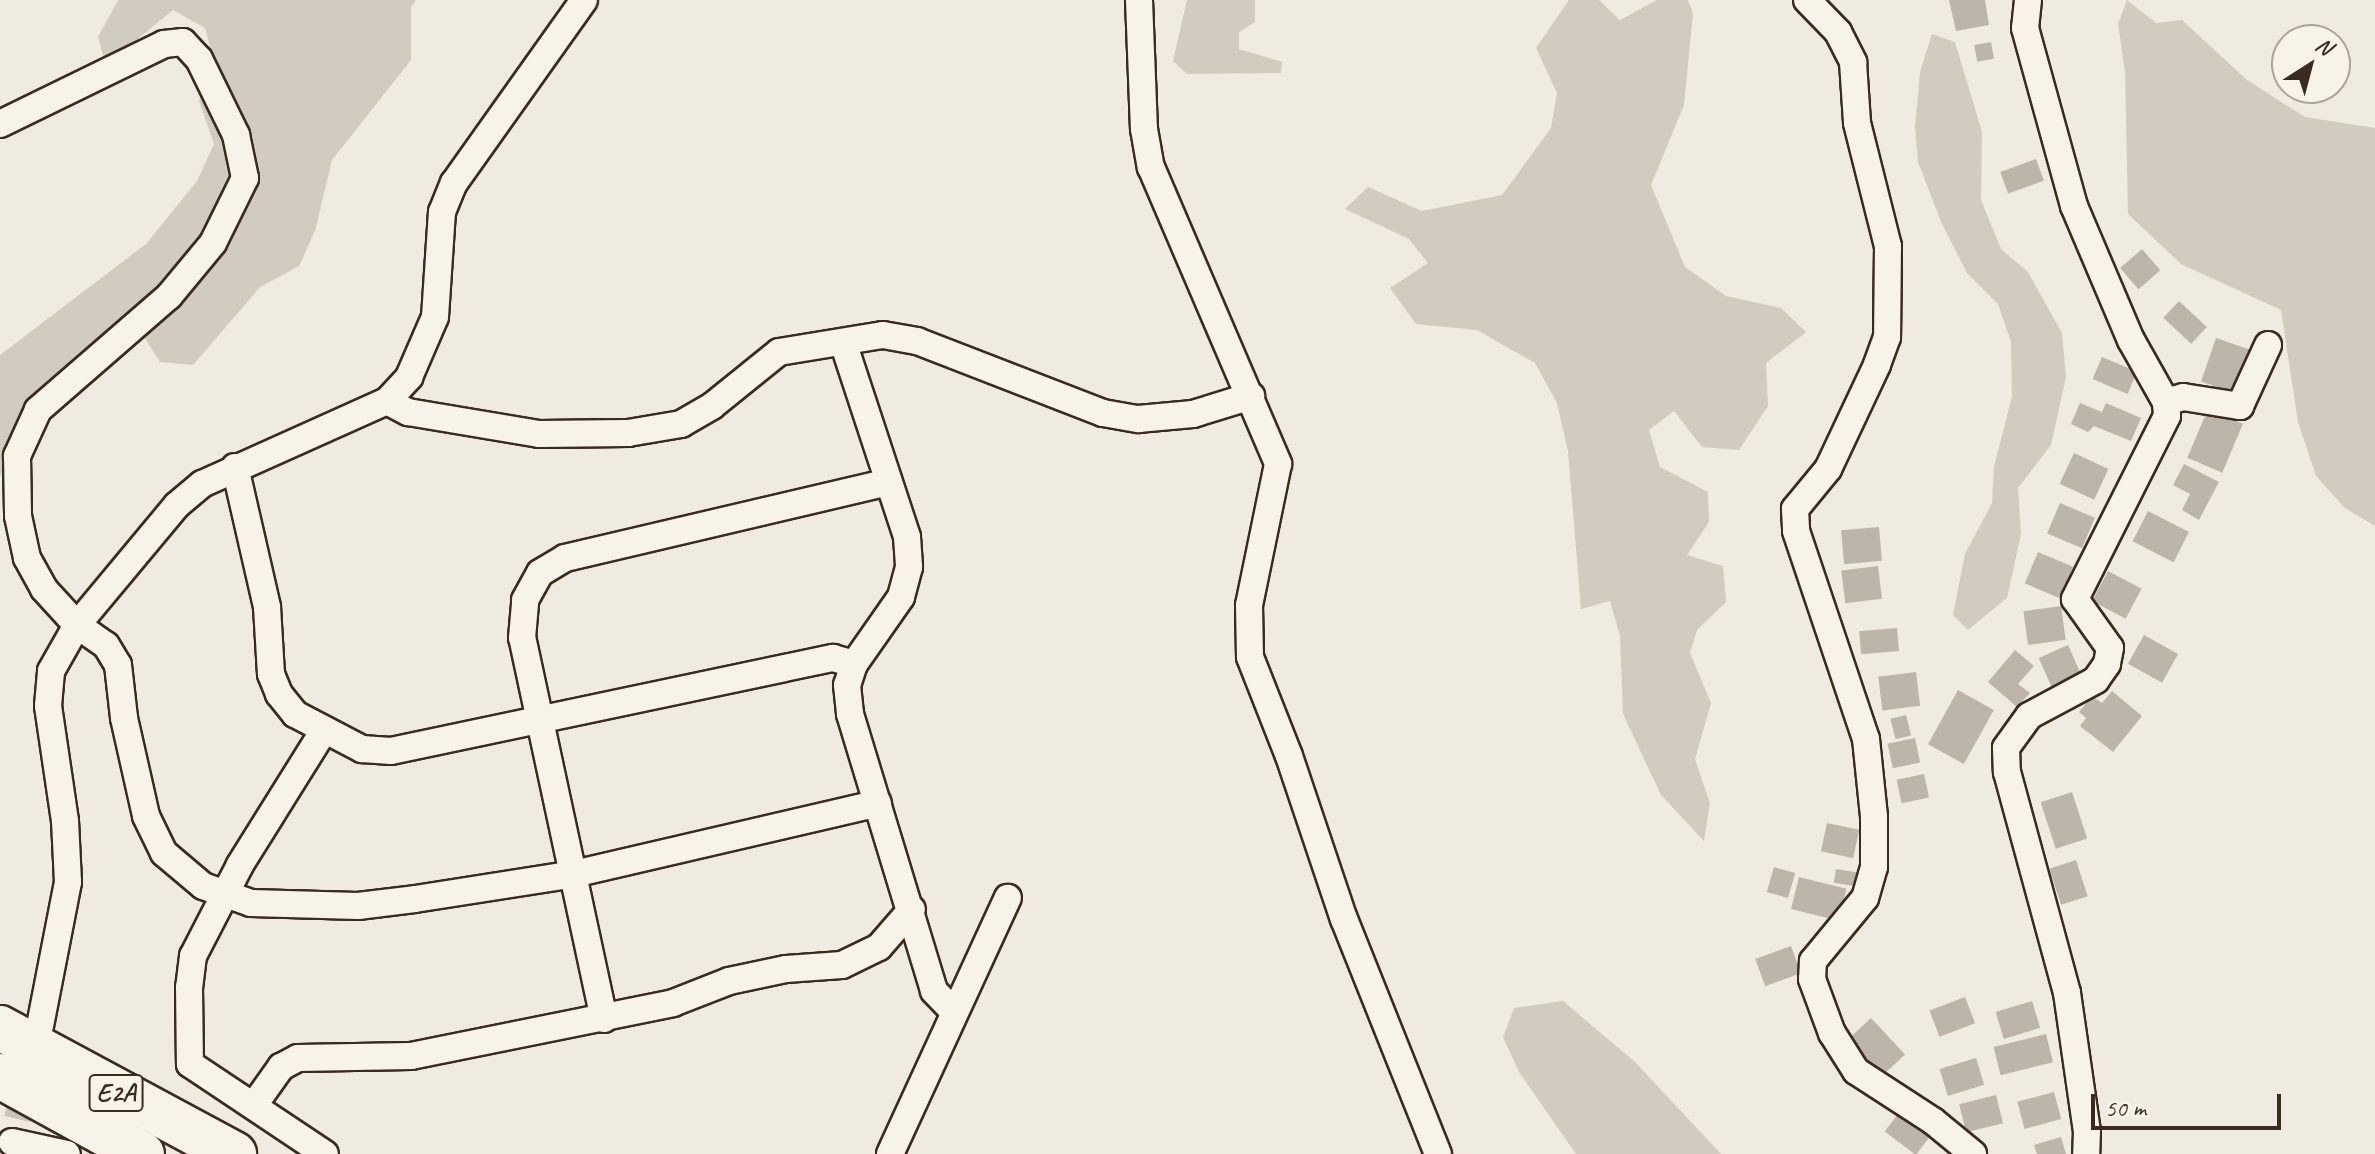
<!DOCTYPE html>
<html>
<head>
<meta charset="utf-8">
<style>
	body { margin:0 }
	#map { position:relative; width:2375px; height:1154px; overflow:hidden; background:#efebe0; font-family:Caveat,sans-serif }
	div>[style] { position:absolute }
	[style*='--x'] { left:calc(var(--x)*1px); top:calc(var(--y)*1px); width:calc(var(--w)*1px); rotate:calc(var(--a)*1deg) }
	.green>* { inset:0; background:#d1cbc0 }
	.building>* { inset:0; background:#bdb5aa; transform-origin:0 0 }
	.street-tunnel>* { height:26px; margin-top:-13px; transform-origin:0; background:repeating-linear-gradient(90deg,#cbc4b9 0 26px,transparent 0 39px) }
	.roads { filter:drop-shadow(2px 0 #3b2a1e) drop-shadow(-2px 0 #3b2a1e) drop-shadow(0 2px #3b2a1e) drop-shadow(0 -2px #3b2a1e) }
	.street>* { height:26px; margin:-13px; padding:0 13px; transform-origin:13px; border-radius:13px; background:#f7f3e8 }
	.highway>* { height:44px; margin:-22px; padding:0 22px; transform-origin:22px; border-radius:22px; background:#f7f3e8 }
	span { translate:-50% -50%; white-space:nowrap; text-align:center; line-height:1.15; -webkit-text-stroke:8px #f7f3e8; paint-order:stroke }
	.shield-label span { padding:2px 6px; background:#f7f3e8; border:2px solid; border-radius:6px; -webkit-text-stroke-width:0 }
	.shield-label { font-size:26px; color:#3b2a1e; font-weight:700 }
	.north { position:absolute; left:2271px; top:24px; width:80px; height:80px; box-sizing:border-box; background:#f7f3e8; border:2px solid #aca397; border-radius:50%; rotate:36deg; font-size:22px; font-weight:700; line-height:32px; text-align:center; color:#3b2a1e }
	.north::after { content:''; display:block; margin:auto; width:28px; height:36px; background:#3b2a1e; clip-path:polygon(50% 0,100% 100%,50% 72%,0 100%) }
	.scale { position:absolute; left:2091px; top:1094px; width:190px; height:36px; box-sizing:border-box; border:4px solid #3b2a1e; border-top:0; padding-left:10px; font-size:24px; line-height:28px; white-space:nowrap; color:#3b2a1e; -webkit-text-stroke:6px #f7f3e8; paint-order:stroke }
</style>
</head>
<body>
<div id="map">
	<div class="green">
		<i style="clip-path:polygon(118px 0,416px 0,411px 7px,411px 60px,332px 160px,315px 231px,299px 266px,260px 287px,193px 365px,160px 362px,144px 337px,114px 331px,48px 383px,18px 430px,0 477px,0 355px,146px 244px,197px 181px,214px 144px,199px 101px,214px 62px,205px 28px,173px 10px,106px 65px,98px 37px)"></i>
		<i style="clip-path:polygon(1187px 0,1255px 0,1255px 22px,1239px 32px,1239px 49px,1282px 62px,1281px 73px,1187px 74px,1173px 61px)"></i>
		<i style="clip-path:polygon(1569px 0,1599px 0,1620px 20px,1657px 0,1688px 0,1693px 13px,1684px 105px,1651px 185px,1685px 267px,1726px 296px,1781px 308px,1806px 332px,1766px 363px,1768px 406px,1739px 450px,1702px 447px,1674px 411px,1649px 430px,1660px 467px,1708px 492px,1709px 522px,1687px 555px,1723px 566px,1726px 602px,1697px 630px,1690px 653px,1711px 703px,1695px 759px,1710px 803px,1704px 841px,1661px 795px,1623px 714px,1620px 636px,1610px 601px,1581px 609px,1568px 451px,1557px 403px,1535px 363px,1477px 330px,1416px 324px,1390px 288px,1428px 263px,1409px 239px,1345px 209px,1368px 187px,1422px 211px,1502px 195px,1551px 128px,1557px 93px,1536px 48px)"></i>
		<i style="clip-path:polygon(2127px 0,2156px 23px,2182px 20px,2247px 80px,2305px 117px,2375px 128px,2375px 526px,2345px 508px,2316px 476px,2298px 422px,2281px 310px,2181px 264px,2128px 214px,2125px 72px,2118px 24px)"></i>
		<i style="clip-path:polygon(1932px 34px,1955px 42px,1982px 132px,1981px 200px,2001px 249px,2028px 272px,2062px 333px,2066px 377px,2051px 445px,2018px 488px,2021px 534px,2007px 598px,1968px 630px,1953px 615px,1965px 554px,1992px 503px,1994px 466px,2012px 397px,2011px 342px,1998px 304px,1967px 273px,1942px 224px,1918px 162px,1915px 127px,1920px 72px)"></i>
		<i style="clip-path:polygon(1563px 1001px,1635px 1062px,1721px 1154px,1576px 1154px,1519px 1072px,1503px 1037px,1514px 1008px)"></i>
	</div>
	<div class="building">
		<i style="clip-path:polygon(1949px 0,1985px 0,1989px 25px,1956px 31px)"></i>
		<i style="left:1991px;top:42px;width:17px;height:17px;rotate:80deg"></i>
		<i style="left:2036px;top:159px;width:23px;height:38px;rotate:70deg"></i>
		<i style="left:2142px;top:249px;width:28px;height:29px;rotate:49deg"></i>
		<i style="left:2179px;top:301px;width:38px;height:23px;rotate:43deg"></i>
		<i style="left:2216px;top:338px;width:40px;height:46px;rotate:19deg"></i>
		<i style="left:2102px;top:357px;width:38px;height:24px;rotate:23deg"></i>
		<i style="clip-path:polygon(2080px 403px,2102px 412px,2106px 403px,2141px 418px,2131px 441px,2094px 426px,2088px 432px,2071px 424px)"></i>
		<i style="left:2208px;top:409px;width:38px;height:53px;rotate:23deg"></i>
		<i style="left:2074px;top:453px;width:38px;height:34px;rotate:25deg"></i>
		<i style="clip-path:polygon(2184px 464px,2219px 482px,2199px 520px,2182px 510px,2190px 494px,2173px 485px)"></i>
		<i style="left:2060px;top:503px;width:38px;height:33px;rotate:23deg"></i>
		<i style="left:2148px;top:511px;width:46px;height:34px;rotate:27deg"></i>
		<i style="left:1879px;top:527px;width:34px;height:38px;rotate:85deg"></i>
		<i style="left:2038px;top:552px;width:38px;height:34px;rotate:23deg"></i>
		<i style="left:1878px;top:566px;width:33px;height:37px;rotate:83deg"></i>
		<i style="left:2108px;top:571px;width:38px;height:34px;rotate:28deg"></i>
		<i style="left:2061px;top:606px;width:34px;height:38px;rotate:82deg"></i>
		<i style="left:1897px;top:628px;width:23px;height:38px;rotate:85deg"></i>
		<i style="left:2144px;top:635px;width:39px;height:33px;rotate:29deg"></i>
		<i style="left:2068px;top:645px;width:32px;height:32px;rotate:66deg"></i>
		<i style="clip-path:polygon(2015px 650px,2034px 666px,2018px 684px,2030px 693px,2017px 707px,1988px 682px)"></i>
		<i style="left:1916px;top:672px;width:34px;height:38px;rotate:83deg"></i>
		<i style="left:1958px;top:690px;width:41px;height:62px;rotate:29deg"></i>
		<i style="clip-path:polygon(2112px 691px,2142px 716px,2113px 752px,2080px 726px,2086px 718px,2079px 712px,2092px 696px,2102px 703px)"></i>
		<i style="left:1906px;top:715px;width:21px;height:16px;rotate:76deg"></i>
		<i style="left:1915px;top:738px;width:25px;height:28px;rotate:78deg"></i>
		<i style="left:1924px;top:774px;width:24px;height:28px;rotate:78deg"></i>
		<i style="left:2072px;top:792px;width:49px;height:33px;rotate:72deg"></i>
		<i style="left:1827px;top:823px;width:33px;height:29px;rotate:12deg"></i>
		<i style="left:2076px;top:860px;width:38px;height:28px;rotate:72deg"></i>
		<i style="left:1774px;top:867px;width:22px;height:26px;rotate:16deg"></i>
		<i style="left:1836px;top:869px;width:24px;height:14px;rotate:9deg"></i>
		<i style="left:1799px;top:877px;width:49px;height:33px;rotate:14deg"></i>
		<i style="left:1791px;top:946px;width:29px;height:38px;rotate:70deg"></i>
		<i style="left:1965px;top:997px;width:28px;height:38px;rotate:69deg"></i>
		<i style="left:2032px;top:1001px;width:28px;height:38px;rotate:73deg"></i>
		<i style="left:1871px;top:1018px;width:50px;height:33px;rotate:47deg"></i>
		<i style="left:2046px;top:1034px;width:29px;height:54px;rotate:76deg"></i>
		<i style="left:1976px;top:1058px;width:28px;height:38px;rotate:73deg"></i>
		<i style="left:2054px;top:1092px;width:28px;height:38px;rotate:75deg"></i>
		<i style="left:1996px;top:1095px;width:29px;height:38px;rotate:76deg"></i>
		<i style="left:1901px;top:1110px;width:39px;height:27px;rotate:37deg"></i>
		<i style="clip-path:polygon(2061px 1137px,2066px 1154px,2037px 1154px,2034px 1145px)"></i>
	</div>
	<div class="street-tunnel">
		<i style="--x:17;--y:1119;--w:43;--a:-76.6"></i>
	</div>
	<div class="roads">
		<div class="street">
			<i style="--x:1139;--y:0;--w:129;--a:87.8"></i>
			<i style="--x:1144;--y:129;--w:39;--a:80"></i>
			<i style="--x:1151;--y:167;--w:323;--a:66.8"></i>
			<i style="--x:1278;--y:464;--w:144;--a:101.6"></i>
			<i style="--x:1249;--y:605;--w:52;--a:88.9"></i>
			<i style="--x:1250;--y:657;--w:106;--a:68.5"></i>
			<i style="--x:1289;--y:756;--w:172;--a:71.4"></i>
			<i style="--x:1344;--y:919;--w:253;--a:68.2"></i>
			<i style="--x:1807;--y:0;--w:45;--a:45.9"></i>
			<i style="--x:1838;--y:32;--w:34;--a:63"></i>
			<i style="--x:1853;--y:62;--w:61;--a:86.2"></i>
			<i style="--x:1857;--y:123;--w:127;--a:75.9"></i>
			<i style="--x:1888;--y:246;--w:91;--a:90.6"></i>
			<i style="--x:1887;--y:337;--w:30;--a:110"></i>
			<i style="--x:1877;--y:365;--w:115;--a:115.2"></i>
			<i style="--x:1828;--y:469;--w:52;--a:129.5"></i>
			<i style="--x:1795;--y:509;--w:22;--a:87"></i>
			<i style="--x:1796;--y:531;--w:219;--a:71.4"></i>
			<i style="--x:1866;--y:739;--w:78;--a:84.1"></i>
			<i style="--x:1874;--y:817;--w:50;--a:90"></i>
			<i style="--x:1874;--y:867;--w:32;--a:106"></i>
			<i style="--x:1865;--y:898;--w:82;--a:129.5"></i>
			<i style="--x:1813;--y:961;--w:18;--a:93"></i>
			<i style="--x:1812;--y:979;--w:58;--a:69.7"></i>
			<i style="--x:1832;--y:1033;--w:45;--a:57.7"></i>
			<i style="--x:1856;--y:1071;--w:92;--a:33"></i>
			<i style="--x:1933;--y:1121;--w:52;--a:39.5"></i>
			<i style="--x:2028;--y:0;--w:28;--a:96"></i>
			<i style="--x:2025;--y:28;--w:185;--a:74.6"></i>
			<i style="--x:2074;--y:206;--w:146;--a:67"></i>
			<i style="--x:2131;--y:340;--w:71;--a:60.6"></i>
			<i style="--x:2166;--y:402;--w:14;--a:86"></i>
			<i style="--x:2167;--y:416;--w:205;--a:116.7"></i>
			<i style="--x:2075;--y:599;--w:60;--a:54.5"></i>
			<i style="--x:2110;--y:648;--w:16;--a:101"></i>
			<i style="--x:2107;--y:664;--w:19;--a:125"></i>
			<i style="--x:2096;--y:680;--w:76;--a:151.8"></i>
			<i style="--x:2029;--y:716;--w:39;--a:126"></i>
			<i style="--x:2006;--y:748;--w:24;--a:88"></i>
			<i style="--x:2007;--y:772;--w:229;--a:74.8"></i>
			<i style="--x:2067;--y:993;--w:139;--a:81.8"></i>
			<i style="--x:2087;--y:1131;--w:23;--a:92"></i>
			<i style="--x:0;--y:124;--w:182;--a:-26"></i>
			<i style="--x:164;--y:44;--w:19;--a:-6"></i>
			<i style="--x:183;--y:42;--w:23;--a:47"></i>
			<i style="--x:199;--y:59;--w:85;--a:64"></i>
			<i style="--x:236;--y:135;--w:44;--a:78.2"></i>
			<i style="--x:245;--y:178;--w:72;--a:116.2"></i>
			<i style="--x:213;--y:243;--w:69;--a:129.7"></i>
			<i style="--x:169;--y:296;--w:174;--a:139"></i>
			<i style="--x:38;--y:410;--w:51;--a:114.5"></i>
			<i style="--x:17;--y:456;--w:60;--a:89"></i>
			<i style="--x:18;--y:516;--w:43;--a:77.9"></i>
			<i style="--x:27;--y:558;--w:35;--a:61"></i>
			<i style="--x:44;--y:589;--w:49;--a:47.5"></i>
			<i style="--x:77;--y:625;--w:35;--a:35"></i>
			<i style="--x:106;--y:645;--w:23;--a:59"></i>
			<i style="--x:118;--y:665;--w:53;--a:83.5"></i>
			<i style="--x:124;--y:718;--w:100;--a:77.3"></i>
			<i style="--x:146;--y:816;--w:41;--a:64.1"></i>
			<i style="--x:164;--y:853;--w:51;--a:40.2"></i>
			<i style="--x:203;--y:886;--w:51;--a:19.5"></i>
			<i style="--x:251;--y:903;--w:107;--a:1.6"></i>
			<i style="--x:358;--y:906;--w:57;--a:-7"></i>
			<i style="--x:415;--y:899;--w:161;--a:-8.9"></i>
			<i style="--x:574;--y:874;--w:312;--a:-13.1"></i>
			<i style="--x:843;--y:342;--w:205;--a:71.8"></i>
			<i style="--x:907;--y:537;--w:30;--a:86"></i>
			<i style="--x:909;--y:567;--w:31;--a:105"></i>
			<i style="--x:901;--y:597;--w:82;--a:125"></i>
			<i style="--x:854;--y:664;--w:22;--a:108"></i>
			<i style="--x:847;--y:685;--w:29;--a:84"></i>
			<i style="--x:850;--y:714;--w:289;--a:73.1"></i>
			<i style="--x:934;--y:991;--w:28;--a:46"></i>
			<i style="--x:387;--y:401;--w:24;--a:28"></i>
			<i style="--x:408;--y:412;--w:133;--a:9.5"></i>
			<i style="--x:539;--y:434;--w:89;--a:-0.6"></i>
			<i style="--x:628;--y:433;--w:54;--a:-9.6"></i>
			<i style="--x:681;--y:424;--w:36;--a:-30"></i>
			<i style="--x:712;--y:406;--w:86;--a:-38.9"></i>
			<i style="--x:779;--y:352;--w:105;--a:-9.3"></i>
			<i style="--x:883;--y:335;--w:35;--a:10"></i>
			<i style="--x:917;--y:341;--w:199;--a:21.2"></i>
			<i style="--x:1103;--y:413;--w:36;--a:10"></i>
			<i style="--x:1138;--y:419;--w:55;--a:-5.2"></i>
			<i style="--x:1193;--y:414;--w:61;--a:-17.2"></i>
			<i style="--x:2166;--y:402;--w:18;--a:-16"></i>
			<i style="--x:2183;--y:397;--w:58;--a:9"></i>
			<i style="--x:2240;--y:406;--w:67;--a:-65.3"></i>
			<i style="--x:235;--y:467;--w:144;--a:77.1"></i>
			<i style="--x:267;--y:607;--w:67;--a:86.6"></i>
			<i style="--x:271;--y:674;--w:22;--a:68"></i>
			<i style="--x:279;--y:694;--w:26;--a:51"></i>
			<i style="--x:295;--y:714;--w:76;--a:27.6"></i>
			<i style="--x:362;--y:749;--w:29;--a:4"></i>
			<i style="--x:391;--y:751;--w:452;--a:-11.9"></i>
			<i style="--x:833;--y:658;--w:22;--a:16"></i>
			<i style="--x:323;--y:732;--w:157;--a:122"></i>
			<i style="--x:240;--y:865;--w:102;--a:117.3"></i>
			<i style="--x:193;--y:956;--w:31;--a:97"></i>
			<i style="--x:189;--y:987;--w:77;--a:89.3"></i>
			<i style="--x:190;--y:1064;--w:162;--a:33.7"></i>
			<i style="--x:604;--y:1019;--w:390;--a:-102.1"></i>
			<i style="--x:522;--y:638;--w:38;--a:-85"></i>
			<i style="--x:525;--y:600;--w:31;--a:-61"></i>
			<i style="--x:540;--y:573;--w:29;--a:-31"></i>
			<i style="--x:565;--y:558;--w:330;--a:-13.2"></i>
			<i style="--x:40;--y:1026;--w:147;--a:-79"></i>
			<i style="--x:68;--y:882;--w:61;--a:-92.8"></i>
			<i style="--x:65;--y:821;--w:116;--a:-98.4"></i>
			<i style="--x:48;--y:706;--w:35;--a:-85"></i>
			<i style="--x:51;--y:671;--w:53;--a:-60.5"></i>
			<i style="--x:77;--y:625;--w:156;--a:-50.2"></i>
			<i style="--x:177;--y:505;--w:33;--a:-40"></i>
			<i style="--x:202;--y:484;--w:203;--a:-24.2"></i>
			<i style="--x:387;--y:401;--w:33;--a:-47"></i>
			<i style="--x:409;--y:377;--w:65;--a:-66.6"></i>
			<i style="--x:435;--y:317;--w:105;--a:-86.2"></i>
			<i style="--x:442;--y:212;--w:31;--a:-68"></i>
			<i style="--x:454;--y:183;--w:224;--a:-54.6"></i>
			<i style="--x:254;--y:1105;--w:47;--a:-54.6"></i>
			<i style="--x:281;--y:1067;--w:19;--a:-28"></i>
			<i style="--x:298;--y:1058;--w:113;--a:-1"></i>
			<i style="--x:411;--y:1056;--w:267;--a:-11.4"></i>
			<i style="--x:673;--y:1003;--w:60;--a:-21.4"></i>
			<i style="--x:729;--y:981;--w:58;--a:-11.9"></i>
			<i style="--x:786;--y:969;--w:56;--a:-4.1"></i>
			<i style="--x:842;--y:965;--w:41;--a:-25.9"></i>
			<i style="--x:879;--y:947;--w:50;--a:-49"></i>
			<i style="--x:12;--y:1142;--w:56;--a:12.3"></i>
			<i style="--x:890;--y:1154;--w:282;--a:-65.3"></i>
		</div>
		<div class="highway">
			<i style="--x:0;--y:1028;--w:266;--a:28.3"></i>
			<i style="--x:0;--y:1076;--w:162;--a:28.8"></i>
		</div>
	</div>
	<div class="shield-label">
		<span style="left:116px;top:1093px">E2A</span>
	</div>
	<div class="north">N</div>
	<div class="scale">50 m</div>
</div>
</body>
</html>
